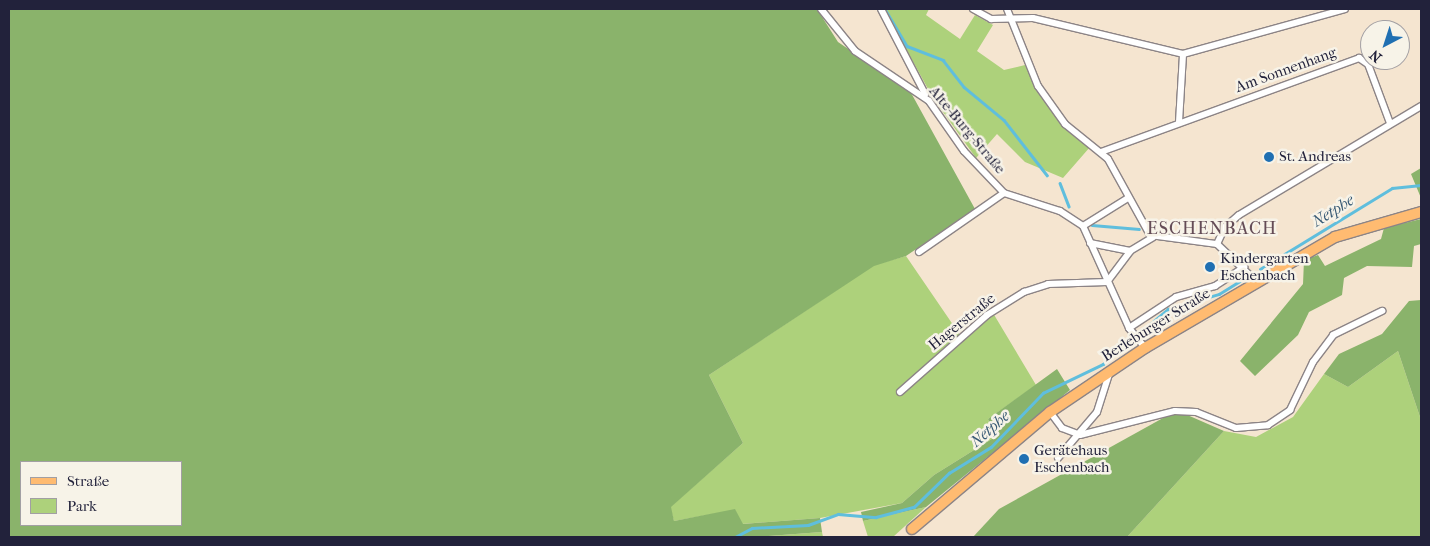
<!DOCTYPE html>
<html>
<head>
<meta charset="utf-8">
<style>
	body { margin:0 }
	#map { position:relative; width:1430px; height:546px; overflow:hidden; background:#f5e5d0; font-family:"IM FELL French Canon",serif }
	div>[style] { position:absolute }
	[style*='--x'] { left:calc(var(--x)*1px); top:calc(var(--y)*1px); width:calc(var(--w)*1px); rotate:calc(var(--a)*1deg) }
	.green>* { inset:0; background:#add17b }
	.forest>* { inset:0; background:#8ab36b }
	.stream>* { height:2.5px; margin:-1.25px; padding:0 1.25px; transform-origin:1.25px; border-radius:1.25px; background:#5fbedd }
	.roads { filter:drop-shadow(1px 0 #8c8486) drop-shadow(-1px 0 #8c8486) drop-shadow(0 1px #8c8486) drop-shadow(0 -1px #8c8486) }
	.minor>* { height:6px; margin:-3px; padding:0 3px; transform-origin:3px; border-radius:3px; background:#fff }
	.primary>* { height:10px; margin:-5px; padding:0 5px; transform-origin:5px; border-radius:5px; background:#ffbb71 }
	.dots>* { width:14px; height:14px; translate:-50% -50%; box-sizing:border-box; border:2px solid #f7f3e8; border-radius:50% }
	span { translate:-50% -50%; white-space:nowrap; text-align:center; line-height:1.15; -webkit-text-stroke:5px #f7f3e8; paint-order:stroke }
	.street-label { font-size:15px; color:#22223b }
	.poi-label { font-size:15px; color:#22223b }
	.left { translate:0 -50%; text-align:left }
	.water-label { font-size:16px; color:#375974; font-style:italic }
	.quarter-label { font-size:18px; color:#644c56; letter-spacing:1px }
	.frame { position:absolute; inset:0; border:10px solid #22223b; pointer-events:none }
	.legend { position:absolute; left:20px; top:461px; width:162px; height:65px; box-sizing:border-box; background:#f7f3e8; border:1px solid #a29fa3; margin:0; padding:6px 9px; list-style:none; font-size:15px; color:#22223b }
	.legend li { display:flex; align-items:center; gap:10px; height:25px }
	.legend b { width:25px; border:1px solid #a29fa3 }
	.north { position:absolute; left:1360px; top:20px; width:50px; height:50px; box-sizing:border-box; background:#f7f3e8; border:1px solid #a29fa3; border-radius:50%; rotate:220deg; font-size:14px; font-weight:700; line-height:20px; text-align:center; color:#22223b }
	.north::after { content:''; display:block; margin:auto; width:18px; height:22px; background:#1f6fb2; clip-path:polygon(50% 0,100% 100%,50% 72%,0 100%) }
</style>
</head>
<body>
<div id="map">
	<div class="green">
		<i style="clip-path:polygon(884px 9px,929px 9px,926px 15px,960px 39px,975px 15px,993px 25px,977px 51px,1004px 70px,1025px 65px,1036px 87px,1090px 147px,1063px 178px,1025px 162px,997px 134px,976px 158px,933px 98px)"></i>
		<i style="clip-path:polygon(906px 256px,960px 335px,993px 313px,1036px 385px,988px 419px,995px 437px,934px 475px,902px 503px,820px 518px,742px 524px,735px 510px,674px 521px,670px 507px,743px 443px,709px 375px,874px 265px)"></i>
		<i style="clip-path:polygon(1398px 351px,1421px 420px,1421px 537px,1127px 537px,1224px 431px,1256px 437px,1293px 417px,1324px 374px,1348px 387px)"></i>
		<i style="clip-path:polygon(926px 507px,893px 537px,868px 537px,863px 521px)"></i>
		<i style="clip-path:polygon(822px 532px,823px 537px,754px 537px)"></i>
	</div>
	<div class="forest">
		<i style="clip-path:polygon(evenodd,9px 9px,817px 9px,838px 42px,910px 91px,975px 209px,906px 256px,874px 266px,709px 375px,743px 443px,671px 507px,674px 521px,735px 509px,743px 524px,820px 518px,822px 532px,754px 537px,9px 537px,9px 9px,21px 462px,181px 462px,181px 525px,21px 525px,21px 462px)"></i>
		<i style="clip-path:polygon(1421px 168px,1421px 198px,1411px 174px)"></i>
		<i style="clip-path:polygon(1421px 219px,1421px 244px,1414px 246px,1412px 267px,1367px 266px,1344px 278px,1342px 295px,1309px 312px,1298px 335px,1255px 376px,1240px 361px,1303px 284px,1304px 260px,1318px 255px,1325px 266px,1381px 239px,1384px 228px)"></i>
		<i style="clip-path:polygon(1421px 300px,1421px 420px,1398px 351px,1348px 387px,1324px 374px,1339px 354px,1382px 334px,1409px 301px)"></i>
		<i style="clip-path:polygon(1057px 369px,1070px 390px,926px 507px,863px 521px,861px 512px,902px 503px,934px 475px,995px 437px,988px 419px)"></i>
		<i style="clip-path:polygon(1172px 413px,1185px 414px,1224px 431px,1127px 537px,973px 537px,999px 509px)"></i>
	</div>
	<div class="stream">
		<i style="--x:885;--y:9;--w:43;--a:59.3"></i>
		<i style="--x:907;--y:46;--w:39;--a:21"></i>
		<i style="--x:943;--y:60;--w:34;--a:52"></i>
		<i style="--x:964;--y:87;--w:52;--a:39.5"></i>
		<i style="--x:1004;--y:120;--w:70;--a:52"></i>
		<i style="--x:1060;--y:183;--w:25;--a:69"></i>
		<i style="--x:1092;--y:225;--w:47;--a:4.9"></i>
		<i style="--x:1260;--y:269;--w:155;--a:-31.5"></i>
		<i style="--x:1392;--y:188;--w:29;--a:-6"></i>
		<i style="--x:735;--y:537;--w:19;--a:-28"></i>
		<i style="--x:752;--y:528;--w:56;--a:-3.1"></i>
		<i style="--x:808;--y:525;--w:32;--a:-20"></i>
		<i style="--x:838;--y:514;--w:38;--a:5"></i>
		<i style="--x:876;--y:517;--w:39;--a:-15"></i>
		<i style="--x:914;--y:507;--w:49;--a:-44.2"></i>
		<i style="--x:949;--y:473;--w:49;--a:-31.8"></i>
		<i style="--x:991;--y:447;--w:75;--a:-46.1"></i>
		<i style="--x:1043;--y:393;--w:67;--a:-25.8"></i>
		<i style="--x:1103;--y:364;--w:85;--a:-40.2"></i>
		<i style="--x:1168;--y:309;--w:53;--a:-16.4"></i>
		<i style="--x:1219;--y:294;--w:26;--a:-32"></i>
	</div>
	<div class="roads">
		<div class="minor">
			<i style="--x:821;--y:9;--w:54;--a:51"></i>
			<i style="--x:855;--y:51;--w:89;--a:34"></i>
			<i style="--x:929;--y:101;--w:61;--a:55"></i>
			<i style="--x:964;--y:151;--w:58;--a:46.4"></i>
			<i style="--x:1004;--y:193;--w:59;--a:17.8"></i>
			<i style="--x:1060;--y:211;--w:27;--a:33"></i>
			<i style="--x:1083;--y:226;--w:112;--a:65.7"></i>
			<i style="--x:1129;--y:328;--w:26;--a:51"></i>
			<i style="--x:881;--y:9;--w:96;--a:62.6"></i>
			<i style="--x:973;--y:9;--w:21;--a:29"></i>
			<i style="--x:991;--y:19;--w:42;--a:-1.4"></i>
			<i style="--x:1033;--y:18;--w:154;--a:13.5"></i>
			<i style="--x:1183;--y:54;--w:168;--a:-15.5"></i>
			<i style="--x:1007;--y:9;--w:83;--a:68.1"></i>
			<i style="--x:1038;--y:86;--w:47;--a:54.6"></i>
			<i style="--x:1065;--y:124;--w:55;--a:39.1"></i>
			<i style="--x:1108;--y:159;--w:87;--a:61.1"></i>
			<i style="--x:1150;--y:235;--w:68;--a:7.7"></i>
			<i style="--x:1217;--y:244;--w:55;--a:43.5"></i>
			<i style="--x:1179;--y:122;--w:68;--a:-86.6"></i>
			<i style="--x:1101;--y:152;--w:275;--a:-20"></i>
			<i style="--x:1359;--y:58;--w:11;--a:34"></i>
			<i style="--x:1368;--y:64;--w:63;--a:69.6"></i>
			<i style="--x:1083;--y:226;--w:53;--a:-31.9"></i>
			<i style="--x:1090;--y:243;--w:41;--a:11.3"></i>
			<i style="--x:1217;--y:244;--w:19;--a:-65"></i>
			<i style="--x:1225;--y:227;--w:18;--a:-41"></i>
			<i style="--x:1239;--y:215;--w:212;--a:-30.9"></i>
			<i style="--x:919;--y:252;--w:103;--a:-34.8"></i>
			<i style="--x:1107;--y:282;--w:39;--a:-53"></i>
			<i style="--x:1130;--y:251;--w:27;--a:-31"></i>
			<i style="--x:1129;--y:328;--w:56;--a:-33.4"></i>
			<i style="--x:1176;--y:297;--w:41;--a:-15.8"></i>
			<i style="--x:1215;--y:286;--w:35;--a:-33"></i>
			<i style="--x:900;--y:392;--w:116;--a:-41.5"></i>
			<i style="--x:987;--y:315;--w:44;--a:-31.9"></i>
			<i style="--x:1024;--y:292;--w:25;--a:-18"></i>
			<i style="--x:1048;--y:284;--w:59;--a:-1.9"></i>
			<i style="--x:1050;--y:412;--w:20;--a:53"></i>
			<i style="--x:1062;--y:428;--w:19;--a:21"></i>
			<i style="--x:1080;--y:435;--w:98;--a:-14.2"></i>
			<i style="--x:1175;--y:411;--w:21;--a:3"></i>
			<i style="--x:1196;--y:412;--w:43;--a:21.8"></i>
			<i style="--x:1236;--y:428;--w:32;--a:-5"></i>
			<i style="--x:1268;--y:425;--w:27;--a:-34"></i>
			<i style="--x:1290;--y:410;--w:53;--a:-64.4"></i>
			<i style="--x:1313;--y:362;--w:34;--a:-53"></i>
			<i style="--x:1333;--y:335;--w:55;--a:-26.1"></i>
			<i style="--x:1058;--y:458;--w:60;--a:-49.7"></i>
			<i style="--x:1097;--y:412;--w:43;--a:-72.4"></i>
		</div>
		<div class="primary">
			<i style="--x:912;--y:529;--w:181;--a:-40.3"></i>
			<i style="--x:1050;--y:412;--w:115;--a:-34"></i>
			<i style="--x:1145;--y:348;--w:220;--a:-30.3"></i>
			<i style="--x:1335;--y:237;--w:90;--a:-16.2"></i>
		</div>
	</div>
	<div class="dots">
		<i style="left:1269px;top:157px;background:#1f6fb2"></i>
		<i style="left:1210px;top:267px;background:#1f6fb2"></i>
		<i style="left:1024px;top:459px;background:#1f6fb2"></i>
	</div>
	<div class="street-label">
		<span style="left:1286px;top:70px;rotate:-20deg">Am Sonnenhang</span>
		<span style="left:967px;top:130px;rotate:50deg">Alte-Burg-Straße</span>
		<span style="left:962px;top:322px;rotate:-39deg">Hagerstraße</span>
		<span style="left:1156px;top:325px;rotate:-32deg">Berleburger Straße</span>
	</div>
	<div class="poi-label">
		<span class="left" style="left:1279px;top:157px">St. Andreas</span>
		<span class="left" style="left:1220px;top:267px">Kindergarten<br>Eschenbach</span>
		<span class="left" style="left:1034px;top:459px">Gerätehaus<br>Eschenbach</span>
	</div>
	<div class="water-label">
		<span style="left:1333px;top:211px;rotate:-32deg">Netphe</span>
		<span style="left:990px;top:429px;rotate:-41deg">Netphe</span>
	</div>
	<div class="quarter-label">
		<span style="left:1212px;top:229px">ESCHENBACH</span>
	</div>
	<div class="frame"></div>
	<ul class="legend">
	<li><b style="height:6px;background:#ffbb71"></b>Straße</li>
	<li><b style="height:14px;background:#add17b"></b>Park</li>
	</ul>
	<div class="north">N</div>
</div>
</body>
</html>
